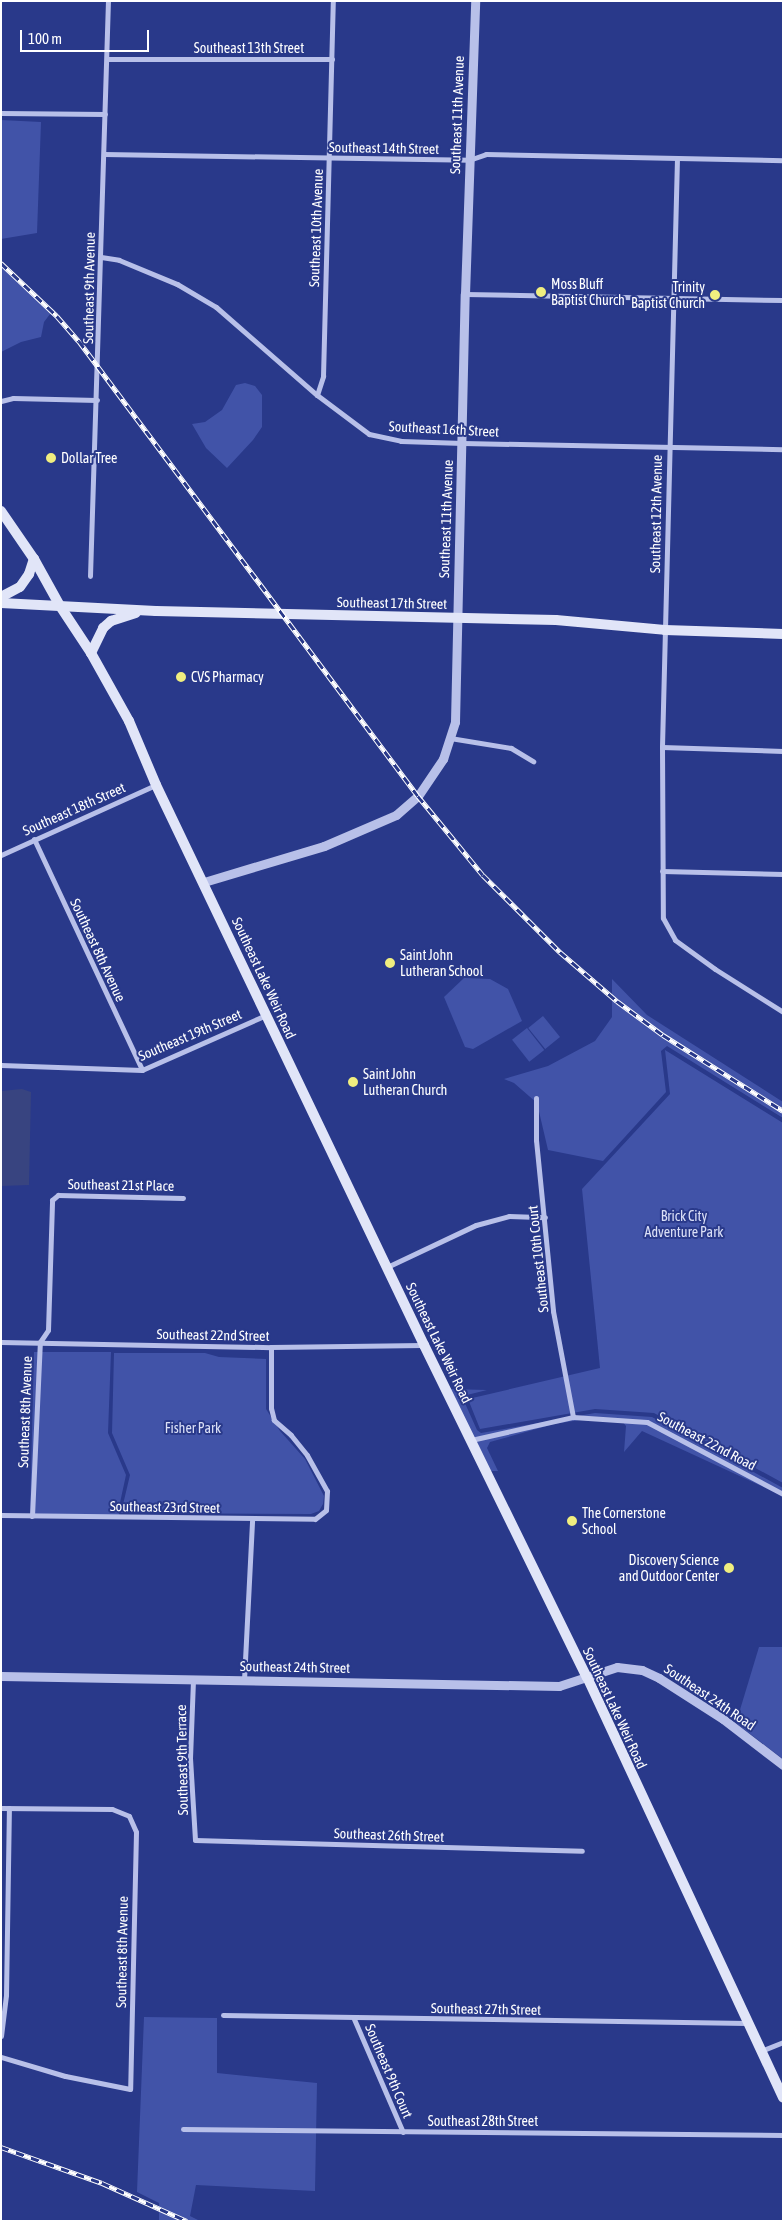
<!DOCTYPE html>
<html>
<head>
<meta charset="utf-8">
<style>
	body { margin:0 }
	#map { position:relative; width:784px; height:2222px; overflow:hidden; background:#29398a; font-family:"Asap Condensed",sans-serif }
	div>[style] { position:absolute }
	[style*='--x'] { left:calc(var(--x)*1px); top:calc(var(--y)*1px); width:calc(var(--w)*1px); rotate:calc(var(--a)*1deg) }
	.green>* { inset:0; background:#4153a8; transform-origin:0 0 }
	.water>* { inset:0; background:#384480 }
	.minor>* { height:5px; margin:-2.5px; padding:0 2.5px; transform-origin:2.5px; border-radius:2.5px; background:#b8c0e9 }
	.tertiary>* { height:9px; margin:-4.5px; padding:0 4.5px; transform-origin:4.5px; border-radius:4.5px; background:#b8c0e9 }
	.secondary>* { height:10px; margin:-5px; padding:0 5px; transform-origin:5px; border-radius:5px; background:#e1e5f8 }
	.rail>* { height:4.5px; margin-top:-2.25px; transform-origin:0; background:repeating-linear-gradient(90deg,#29398a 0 8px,#fff 0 16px); box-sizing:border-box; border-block:1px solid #fff }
	.dots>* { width:14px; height:14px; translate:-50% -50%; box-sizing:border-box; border:2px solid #29398a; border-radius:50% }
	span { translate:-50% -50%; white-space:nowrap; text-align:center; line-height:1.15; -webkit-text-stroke:4px #29398a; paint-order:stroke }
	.street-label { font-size:14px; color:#fff }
	.poi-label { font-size:14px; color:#fff }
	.left { translate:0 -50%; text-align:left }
	.right { translate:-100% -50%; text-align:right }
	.park-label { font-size:14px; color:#dbe0f7 }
	.frame { position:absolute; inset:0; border:2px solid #fff; pointer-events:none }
	.scale { position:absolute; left:20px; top:30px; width:129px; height:22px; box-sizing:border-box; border:2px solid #fff; border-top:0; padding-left:6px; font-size:15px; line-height:18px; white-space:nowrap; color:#fff; -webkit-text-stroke:4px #29398a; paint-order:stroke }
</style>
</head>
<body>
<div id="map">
	<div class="green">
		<i style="clip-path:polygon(1px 120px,41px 122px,37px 233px,1px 239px)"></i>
		<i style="clip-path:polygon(1px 263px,53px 310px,44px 322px,41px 337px,21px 342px,1px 352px)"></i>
		<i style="clip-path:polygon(245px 383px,255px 386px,262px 395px,262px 427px,253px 440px,227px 468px,206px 448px,192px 424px,205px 422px,222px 410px,236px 385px)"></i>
		<i style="clip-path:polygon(464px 978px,490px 979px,508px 989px,522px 1021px,473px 1049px,465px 1047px,444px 997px)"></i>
		<i style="clip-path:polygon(612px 979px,647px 1015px,783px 1102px,783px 1118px,667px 1046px,661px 1051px,666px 1092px,603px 1161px,548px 1150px,537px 1103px,514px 1083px,504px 1079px,548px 1066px,595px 1041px,612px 1017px)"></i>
		<i style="left:543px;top:1016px;width:27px;height:19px;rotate:51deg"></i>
		<i style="left:527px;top:1028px;width:28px;height:19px;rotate:52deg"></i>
		<i style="clip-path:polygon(665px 1050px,783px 1123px,783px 1483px,654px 1413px,595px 1409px,480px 1429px,468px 1399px,600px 1368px,582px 1189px,670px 1094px)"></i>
		<i style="clip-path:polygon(34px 1352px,111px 1352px,108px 1433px,126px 1475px,118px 1512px,121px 1517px,30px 1515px)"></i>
		<i style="clip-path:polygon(114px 1353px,205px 1353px,219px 1357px,266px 1359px,266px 1409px,280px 1431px,305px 1459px,324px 1496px,323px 1504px,319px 1511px,311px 1514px,121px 1513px,130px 1475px,112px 1433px)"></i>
		<i style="clip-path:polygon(450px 1389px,487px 1390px,467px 1395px,464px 1401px,477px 1430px,481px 1433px,595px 1413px,652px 1417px,783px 1488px,783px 1496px,642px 1431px,624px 1452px,626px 1426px,622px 1421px,586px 1419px,554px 1424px,490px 1442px,487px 1448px,498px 1471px,490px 1471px)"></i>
		<i style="clip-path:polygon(759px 1647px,783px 1647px,783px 1759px,736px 1723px)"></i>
		<i style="clip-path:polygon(144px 2017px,217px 2018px,217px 2073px,317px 2083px,315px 2191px,196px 2185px,190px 2216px,200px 2221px,159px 2221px,159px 2203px,137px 2192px)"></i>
	</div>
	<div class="water">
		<i style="clip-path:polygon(22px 1089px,31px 1092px,29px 1185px,1px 1186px,1px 1091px)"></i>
	</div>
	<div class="minor">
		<i style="--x:107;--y:59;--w:225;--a:0"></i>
		<i style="--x:1;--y:113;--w:104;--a:0.6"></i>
		<i style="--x:104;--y:154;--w:365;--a:0.9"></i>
		<i style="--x:469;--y:160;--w:18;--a:-19"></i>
		<i style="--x:486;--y:154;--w:297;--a:1.2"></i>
		<i style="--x:677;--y:158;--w:589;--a:91.46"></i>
		<i style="--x:662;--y:747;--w:171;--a:89.7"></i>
		<i style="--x:663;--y:918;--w:25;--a:61"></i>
		<i style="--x:675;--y:940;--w:49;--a:35.9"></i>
		<i style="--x:715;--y:969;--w:80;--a:32.3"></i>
		<i style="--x:101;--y:257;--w:18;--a:9"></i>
		<i style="--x:119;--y:260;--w:63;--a:22.5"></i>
		<i style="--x:177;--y:284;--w:45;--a:30.5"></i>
		<i style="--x:216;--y:307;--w:134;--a:41.1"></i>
		<i style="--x:317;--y:395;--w:65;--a:36.9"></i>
		<i style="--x:369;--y:434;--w:33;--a:12"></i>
		<i style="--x:401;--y:441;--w:62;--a:1.8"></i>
		<i style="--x:463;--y:443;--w:320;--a:1.1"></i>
		<i style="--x:465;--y:294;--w:318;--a:1.1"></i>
		<i style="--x:317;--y:395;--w:20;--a:-72"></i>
		<i style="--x:323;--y:376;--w:375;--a:-88.5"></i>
		<i style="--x:1;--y:401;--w:12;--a:-14"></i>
		<i style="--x:13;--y:398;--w:84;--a:1.4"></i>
		<i style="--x:90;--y:576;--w:575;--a:-88.21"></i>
		<i style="--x:450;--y:738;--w:62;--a:9.3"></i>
		<i style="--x:511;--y:748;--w:26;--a:31"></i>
		<i style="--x:662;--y:747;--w:121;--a:1.9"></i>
		<i style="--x:34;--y:839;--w:255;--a:64.9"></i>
		<i style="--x:1;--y:855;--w:169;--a:-24.4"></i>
		<i style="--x:662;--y:871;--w:121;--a:1.4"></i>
		<i style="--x:1;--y:1065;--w:141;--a:2"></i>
		<i style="--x:142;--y:1070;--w:136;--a:-23.9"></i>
		<i style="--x:536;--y:1098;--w:42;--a:90"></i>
		<i style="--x:536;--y:1140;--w:172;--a:84.3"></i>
		<i style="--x:553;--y:1311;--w:108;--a:79.3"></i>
		<i style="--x:387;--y:1267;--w:98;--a:-25.3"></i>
		<i style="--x:476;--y:1225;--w:34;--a:-15"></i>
		<i style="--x:509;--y:1216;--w:36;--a:2"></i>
		<i style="--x:1;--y:1342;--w:270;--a:1.1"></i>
		<i style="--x:271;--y:1347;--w:152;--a:-0.8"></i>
		<i style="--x:471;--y:1440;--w:105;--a:-12.7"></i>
		<i style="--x:573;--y:1417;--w:74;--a:3.9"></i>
		<i style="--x:647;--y:1422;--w:154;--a:27.9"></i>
		<i style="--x:1;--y:1515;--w:314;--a:0.7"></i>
		<i style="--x:315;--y:1519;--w:14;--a:-39"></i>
		<i style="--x:326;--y:1510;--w:19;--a:-87"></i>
		<i style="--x:327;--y:1491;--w:41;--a:-119.1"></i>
		<i style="--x:307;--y:1455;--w:26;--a:-129"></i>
		<i style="--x:291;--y:1435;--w:23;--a:-139"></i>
		<i style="--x:274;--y:1420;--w:12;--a:-104"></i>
		<i style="--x:271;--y:1408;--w:61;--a:-90"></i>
		<i style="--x:32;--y:1516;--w:174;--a:-87.4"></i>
		<i style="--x:40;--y:1342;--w:14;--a:-56"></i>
		<i style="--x:48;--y:1330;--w:130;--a:-88.2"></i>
		<i style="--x:52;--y:1200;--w:8;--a:-40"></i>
		<i style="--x:58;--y:1195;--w:125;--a:1.4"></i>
		<i style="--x:193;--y:1680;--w:78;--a:92.2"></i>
		<i style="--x:190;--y:1758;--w:82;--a:86.5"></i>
		<i style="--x:195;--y:1840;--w:387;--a:1.6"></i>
		<i style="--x:244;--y:1680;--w:160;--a:-87.1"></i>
		<i style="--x:1;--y:1808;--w:111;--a:0.5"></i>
		<i style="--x:112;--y:1809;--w:18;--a:22"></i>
		<i style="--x:129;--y:1816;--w:17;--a:66"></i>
		<i style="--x:136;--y:1832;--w:257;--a:91.3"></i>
		<i style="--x:130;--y:2089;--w:66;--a:-168.7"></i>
		<i style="--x:65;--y:2076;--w:67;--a:-163.5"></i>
		<i style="--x:223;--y:2015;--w:524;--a:0.87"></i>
		<i style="--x:354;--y:2019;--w:123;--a:66.6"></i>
		<i style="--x:1;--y:2036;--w:41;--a:-83"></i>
		<i style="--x:6;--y:1995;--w:187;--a:-89.1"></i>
		<i style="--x:761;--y:2051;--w:24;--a:-22"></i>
		<i style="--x:183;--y:2129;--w:600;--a:0.57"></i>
	</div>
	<div class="tertiary">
		<i style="--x:204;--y:882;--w:125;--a:-16.7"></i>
		<i style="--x:324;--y:846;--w:78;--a:-23.3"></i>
		<i style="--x:396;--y:815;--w:29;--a:-41"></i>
		<i style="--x:418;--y:796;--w:45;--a:-56"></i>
		<i style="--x:443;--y:759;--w:39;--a:-72"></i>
		<i style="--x:455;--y:722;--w:428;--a:-88.7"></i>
		<i style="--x:465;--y:294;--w:293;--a:-88"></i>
		<i style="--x:1;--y:1676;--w:558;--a:1.03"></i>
		<i style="--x:559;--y:1686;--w:61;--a:-18.1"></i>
		<i style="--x:617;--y:1667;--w:25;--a:7"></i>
		<i style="--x:642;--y:1670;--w:19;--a:25"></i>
		<i style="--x:659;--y:1678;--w:76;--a:32.6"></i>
		<i style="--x:723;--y:1719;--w:76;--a:37.5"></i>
	</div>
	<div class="secondary">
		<i style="--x:1;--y:511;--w:58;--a:55.5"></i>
		<i style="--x:34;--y:559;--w:54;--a:61"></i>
		<i style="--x:60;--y:606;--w:56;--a:56.6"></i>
		<i style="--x:91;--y:653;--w:78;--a:60.8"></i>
		<i style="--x:129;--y:721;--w:69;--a:67.1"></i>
		<i style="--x:156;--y:785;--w:621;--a:64.43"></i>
		<i style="--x:424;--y:1345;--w:370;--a:63.9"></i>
		<i style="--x:587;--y:1677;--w:464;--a:65"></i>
		<i style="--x:1;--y:597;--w:21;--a:-28"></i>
		<i style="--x:20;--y:587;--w:16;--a:-55"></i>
		<i style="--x:29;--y:574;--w:16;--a:-72"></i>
		<i style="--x:1;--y:603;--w:155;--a:3"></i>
		<i style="--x:156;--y:611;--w:400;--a:1.3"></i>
		<i style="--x:556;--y:620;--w:109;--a:5.2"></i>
		<i style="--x:665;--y:630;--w:118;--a:1.9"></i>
		<i style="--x:91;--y:653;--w:28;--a:-64"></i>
		<i style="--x:103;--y:628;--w:11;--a:-41"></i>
		<i style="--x:111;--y:621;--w:26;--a:-18"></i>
	</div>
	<div class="rail">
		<i style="--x:1;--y:263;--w:77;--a:43.4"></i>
		<i style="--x:57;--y:316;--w:33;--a:49"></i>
		<i style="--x:79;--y:341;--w:567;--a:53.31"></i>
		<i style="--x:418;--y:796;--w:102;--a:50.6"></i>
		<i style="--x:483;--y:875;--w:109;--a:45"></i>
		<i style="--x:560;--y:952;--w:75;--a:40.7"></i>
		<i style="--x:617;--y:1001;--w:57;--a:36.5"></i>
		<i style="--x:663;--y:1035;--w:142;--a:32.3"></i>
		<i style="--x:1;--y:2147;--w:107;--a:19.6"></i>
		<i style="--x:102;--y:2183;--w:93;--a:24.1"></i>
	</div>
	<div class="dots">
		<i style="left:541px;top:292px;background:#f0ee7f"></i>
		<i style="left:715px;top:295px;background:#f0ee7f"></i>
		<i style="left:51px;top:458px;background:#f0ee7f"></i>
		<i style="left:181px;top:677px;background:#f0ee7f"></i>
		<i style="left:390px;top:963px;background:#f0ee7f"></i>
		<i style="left:353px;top:1082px;background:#f0ee7f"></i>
		<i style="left:572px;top:1521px;background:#f0ee7f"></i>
		<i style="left:729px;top:1568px;background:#f0ee7f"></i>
	</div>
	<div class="street-label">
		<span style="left:249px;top:48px">Southeast 13th Street</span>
		<span style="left:457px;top:115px;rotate:-88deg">Southeast 11th Avenue</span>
		<span style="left:384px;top:148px;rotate:1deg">Southeast 14th Street</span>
		<span style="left:316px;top:228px;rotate:-88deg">Southeast 10th Avenue</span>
		<span style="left:89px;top:288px;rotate:-89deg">Southeast 9th Avenue</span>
		<span style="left:444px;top:429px;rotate:3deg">Southeast 16th Street</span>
		<span style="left:656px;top:514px;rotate:-89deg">Southeast 12th Avenue</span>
		<span style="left:446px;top:519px;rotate:-88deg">Southeast 11th Avenue</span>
		<span style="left:392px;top:603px;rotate:1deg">Southeast 17th Street</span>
		<span style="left:74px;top:809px;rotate:-24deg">Southeast 18th Street</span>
		<span style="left:98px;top:950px;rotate:65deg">Southeast 8th Avenue</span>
		<span style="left:264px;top:978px;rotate:65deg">Southeast Lake Weir Road</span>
		<span style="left:190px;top:1035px;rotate:-23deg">Southeast 19th Street</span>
		<span style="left:121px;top:1185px;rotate:1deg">Southeast 21st Place</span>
		<span style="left:538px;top:1259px;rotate:-96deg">Southeast 10th Court</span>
		<span style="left:213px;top:1335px;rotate:1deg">Southeast 22nd Street</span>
		<span style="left:439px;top:1343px;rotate:64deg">Southeast Lake Weir Road</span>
		<span style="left:25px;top:1412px;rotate:-88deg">Southeast 8th Avenue</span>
		<span style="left:707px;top:1441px;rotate:28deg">Southeast 22nd Road</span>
		<span style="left:165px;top:1507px;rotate:1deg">Southeast 23rd Street</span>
		<span style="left:295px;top:1667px;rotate:1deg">Southeast 24th Street</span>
		<span style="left:710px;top:1697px;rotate:34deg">Southeast 24th Road</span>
		<span style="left:615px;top:1708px;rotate:65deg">Southeast Lake Weir Road</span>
		<span style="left:182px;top:1760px;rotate:-91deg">Southeast 9th Terrace</span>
		<span style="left:389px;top:1835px;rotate:2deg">Southeast 26th Street</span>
		<span style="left:122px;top:1952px;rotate:-89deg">Southeast 8th Avenue</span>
		<span style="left:486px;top:2009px;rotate:1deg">Southeast 27th Street</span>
		<span style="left:389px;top:2071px;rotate:67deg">Southeast 9th Court</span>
		<span style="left:483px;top:2121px">Southeast 28th Street</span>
	</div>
	<div class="poi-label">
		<span class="left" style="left:551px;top:292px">Moss Bluff<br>Baptist Church</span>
		<span class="right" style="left:705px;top:295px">Trinity<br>Baptist Church</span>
		<span class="left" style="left:61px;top:458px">Dollar Tree</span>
		<span class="left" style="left:191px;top:677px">CVS Pharmacy</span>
		<span class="left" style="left:400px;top:963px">Saint John<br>Lutheran School</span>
		<span class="left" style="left:363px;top:1082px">Saint John<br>Lutheran Church</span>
		<span class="left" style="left:582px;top:1521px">The Cornerstone<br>School</span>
		<span class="right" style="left:719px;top:1568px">Discovery Science<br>and Outdoor Center</span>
	</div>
	<div class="park-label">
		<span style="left:684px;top:1224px">Brick City<br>Adventure Park</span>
		<span style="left:193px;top:1428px">Fisher Park</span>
	</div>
	<div class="frame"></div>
	<div class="scale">100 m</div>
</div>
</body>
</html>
